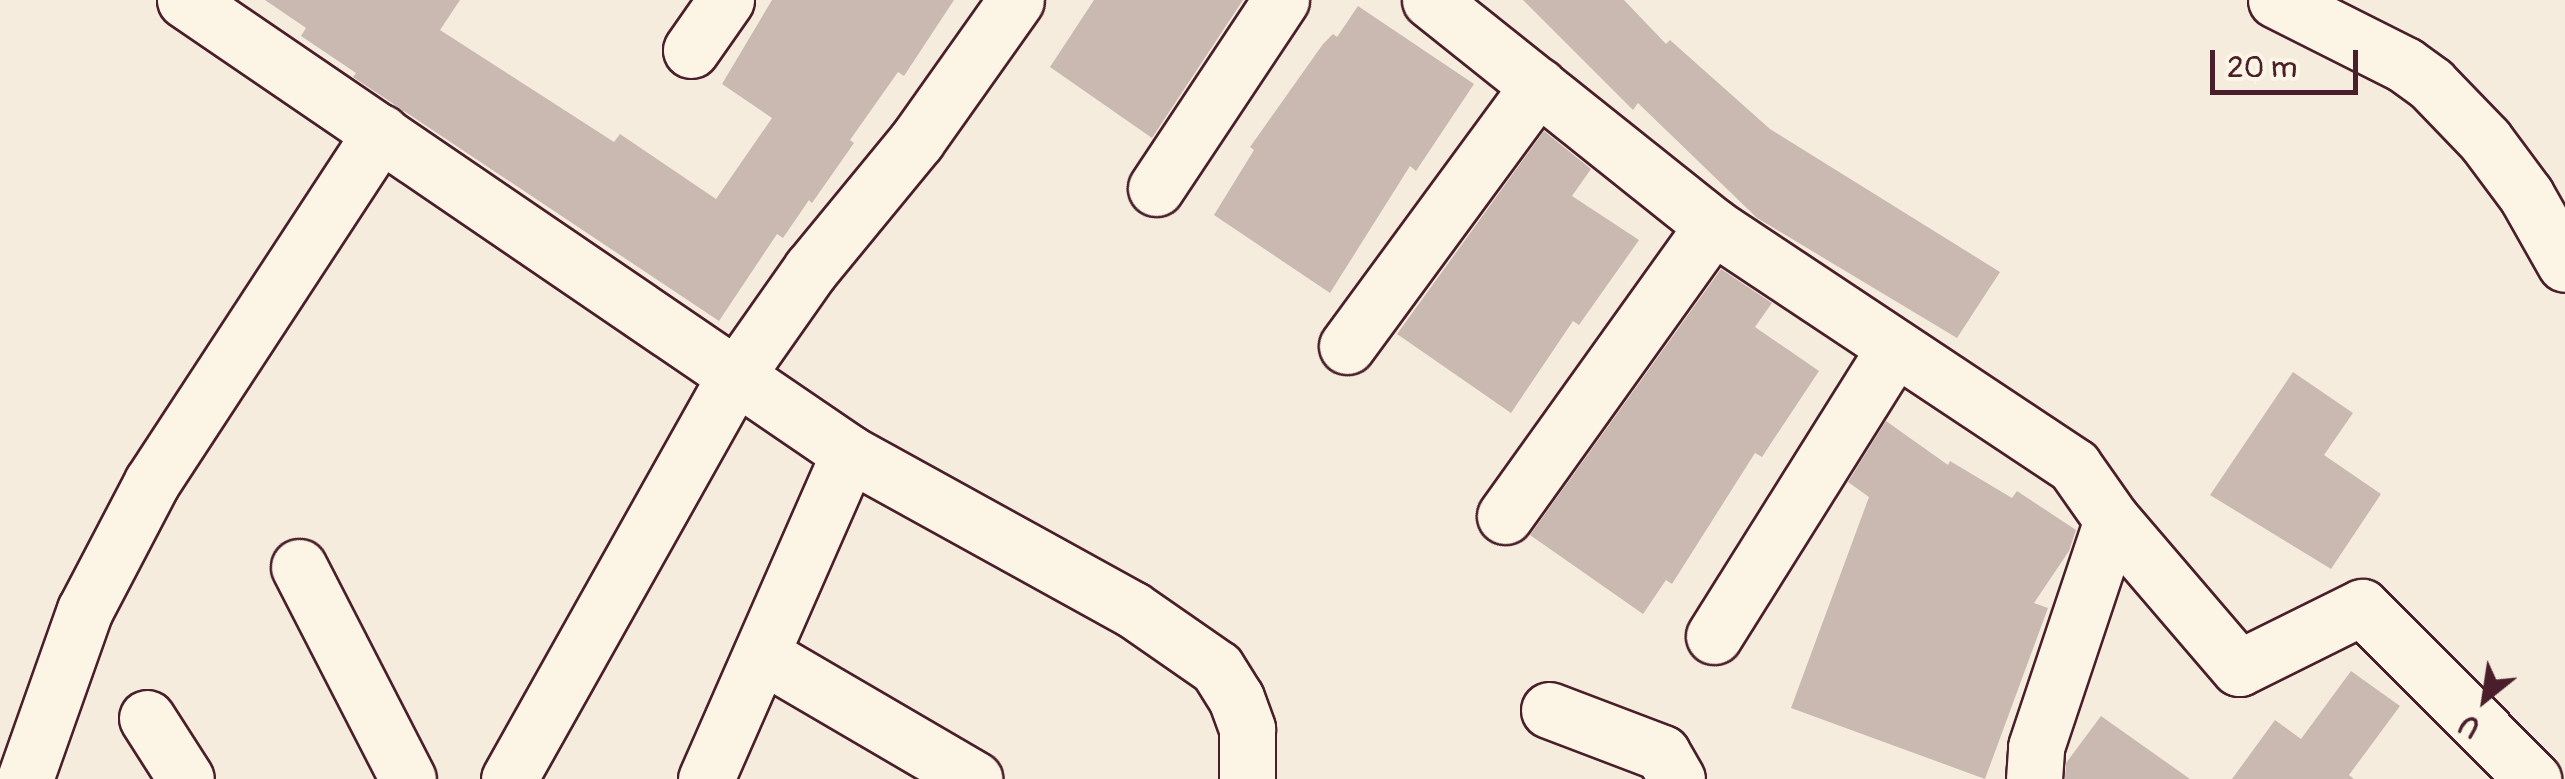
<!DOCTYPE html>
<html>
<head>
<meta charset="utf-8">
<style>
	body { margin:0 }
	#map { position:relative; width:2565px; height:779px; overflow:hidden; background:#f5ecde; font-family:Pangolin,sans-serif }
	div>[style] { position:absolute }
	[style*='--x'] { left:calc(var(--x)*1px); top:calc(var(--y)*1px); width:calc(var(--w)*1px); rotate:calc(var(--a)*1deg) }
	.building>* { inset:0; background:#cab9b1 }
	.roads { filter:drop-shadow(2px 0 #4a1f2b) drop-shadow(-2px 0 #4a1f2b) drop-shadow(0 2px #4a1f2b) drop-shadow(0 -2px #4a1f2b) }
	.street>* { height:55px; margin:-27.5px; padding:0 27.5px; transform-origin:27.5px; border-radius:27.5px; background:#fcf5e5 }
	span { translate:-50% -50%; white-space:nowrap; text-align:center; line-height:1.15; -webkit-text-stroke:9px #fcf5e5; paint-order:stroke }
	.north { position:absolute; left:2435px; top:649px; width:100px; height:100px; -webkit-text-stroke:8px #fcf5e5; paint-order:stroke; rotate:210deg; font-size:28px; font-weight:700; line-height:40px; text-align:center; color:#4a1f2b }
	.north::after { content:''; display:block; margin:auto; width:35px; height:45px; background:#4a1f2b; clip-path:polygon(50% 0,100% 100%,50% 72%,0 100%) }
	.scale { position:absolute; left:2210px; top:50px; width:148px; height:45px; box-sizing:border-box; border:5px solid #4a1f2b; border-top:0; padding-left:12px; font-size:30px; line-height:35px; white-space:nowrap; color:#4a1f2b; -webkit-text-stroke:8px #fcf5e5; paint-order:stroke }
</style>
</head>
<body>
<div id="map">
	<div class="building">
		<i style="clip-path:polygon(265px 0,460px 0,440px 30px,614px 142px,620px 134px,716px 199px,772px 118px,722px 84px,772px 0,954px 0,904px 76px,898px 72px,850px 140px,854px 143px,812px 203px,809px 200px,783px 238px,777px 234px,719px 321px,353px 77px,356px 73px,301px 36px,306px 28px)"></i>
		<i style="clip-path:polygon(1094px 0,1243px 0,1152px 138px,1050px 67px)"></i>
		<i style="clip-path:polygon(1523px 0,1624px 0,1666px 44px,1670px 40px,1770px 129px,2000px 272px,1957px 338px,1757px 218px,1638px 103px,1633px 110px)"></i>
		<i style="clip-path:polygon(1358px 6px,1474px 84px,1416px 171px,1410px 166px,1330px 293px,1214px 215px,1254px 150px,1250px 147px,1323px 44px,1333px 34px,1337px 37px)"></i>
		<i style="clip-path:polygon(1544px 131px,1591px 169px,1572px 196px,1639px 240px,1579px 325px,1573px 321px,1511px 413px,1397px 334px)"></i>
		<i style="clip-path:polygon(1721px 269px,1772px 303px,1755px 327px,1819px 371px,1762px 457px,1755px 453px,1672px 584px,1666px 580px,1643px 614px,1530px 535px)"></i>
		<i style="clip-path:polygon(2293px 372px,2353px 413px,2324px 455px,2381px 494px,2331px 569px,2210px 495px)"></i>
		<i style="clip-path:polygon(1886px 421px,1948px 465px,1950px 461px,2012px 498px,2017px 491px,2076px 530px,2069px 551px,2034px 603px,2048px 608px,1985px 779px,1791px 708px,1869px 497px,1848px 482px)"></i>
		<i style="clip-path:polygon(2351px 671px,2400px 706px,2349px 775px,2354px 779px,2232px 779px,2275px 720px,2301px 739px)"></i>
		<i style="clip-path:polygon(2101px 716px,2190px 779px,2065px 779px,2066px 763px)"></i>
	</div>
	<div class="roads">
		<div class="street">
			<i style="--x:185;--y:0;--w:804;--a:34.3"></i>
			<i style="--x:849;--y:453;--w:323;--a:28.9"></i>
			<i style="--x:1132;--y:609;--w:103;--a:34.8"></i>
			<i style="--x:1217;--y:668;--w:36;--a:58"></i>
			<i style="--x:1236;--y:698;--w:33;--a:70"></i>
			<i style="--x:1247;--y:729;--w:50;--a:90"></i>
			<i style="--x:1430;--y:0;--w:362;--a:38.6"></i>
			<i style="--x:1713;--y:226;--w:433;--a:33.6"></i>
			<i style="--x:2074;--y:466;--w:66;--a:54.9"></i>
			<i style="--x:2112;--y:520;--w:195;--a:49.4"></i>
			<i style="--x:2239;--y:668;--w:137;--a:-26.4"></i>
			<i style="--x:2362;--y:607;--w:243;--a:45.2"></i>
			<i style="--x:2276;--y:0;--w:144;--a:26.7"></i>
			<i style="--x:2405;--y:65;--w:32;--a:36"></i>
			<i style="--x:2431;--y:84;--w:78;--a:46"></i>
			<i style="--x:2485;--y:140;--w:69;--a:53.3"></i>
			<i style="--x:2526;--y:195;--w:79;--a:60.5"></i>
			<i style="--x:691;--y:50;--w:61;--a:-55"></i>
			<i style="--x:1156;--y:188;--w:226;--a:-56.4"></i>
			<i style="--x:1347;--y:346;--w:323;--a:-53.7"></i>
			<i style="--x:1505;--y:516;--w:357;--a:-54.4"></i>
			<i style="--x:299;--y:567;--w:238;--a:62.8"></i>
			<i style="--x:1714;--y:636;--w:339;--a:-57.9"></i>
			<i style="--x:762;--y:655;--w:246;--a:30.3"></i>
			<i style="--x:1549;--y:710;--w:121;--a:20.8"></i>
			<i style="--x:1662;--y:753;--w:30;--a:60"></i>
			<i style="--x:147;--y:718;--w:72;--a:57.4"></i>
			<i style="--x:25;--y:779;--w:179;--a:-70.5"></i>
			<i style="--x:85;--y:610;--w:144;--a:-62.4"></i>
			<i style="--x:152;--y:482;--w:418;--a:-56.8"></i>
			<i style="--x:509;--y:779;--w:461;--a:-60.7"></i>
			<i style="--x:735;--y:377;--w:132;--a:-54.9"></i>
			<i style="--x:811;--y:269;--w:167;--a:-50.6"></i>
			<i style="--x:917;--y:140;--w:171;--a:-54.7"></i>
			<i style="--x:706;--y:779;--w:356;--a:-66.3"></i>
			<i style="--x:2034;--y:779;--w:32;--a:-86"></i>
			<i style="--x:2036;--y:747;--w:239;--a:-71.5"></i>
		</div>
	</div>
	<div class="north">U</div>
	<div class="scale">20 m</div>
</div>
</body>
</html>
